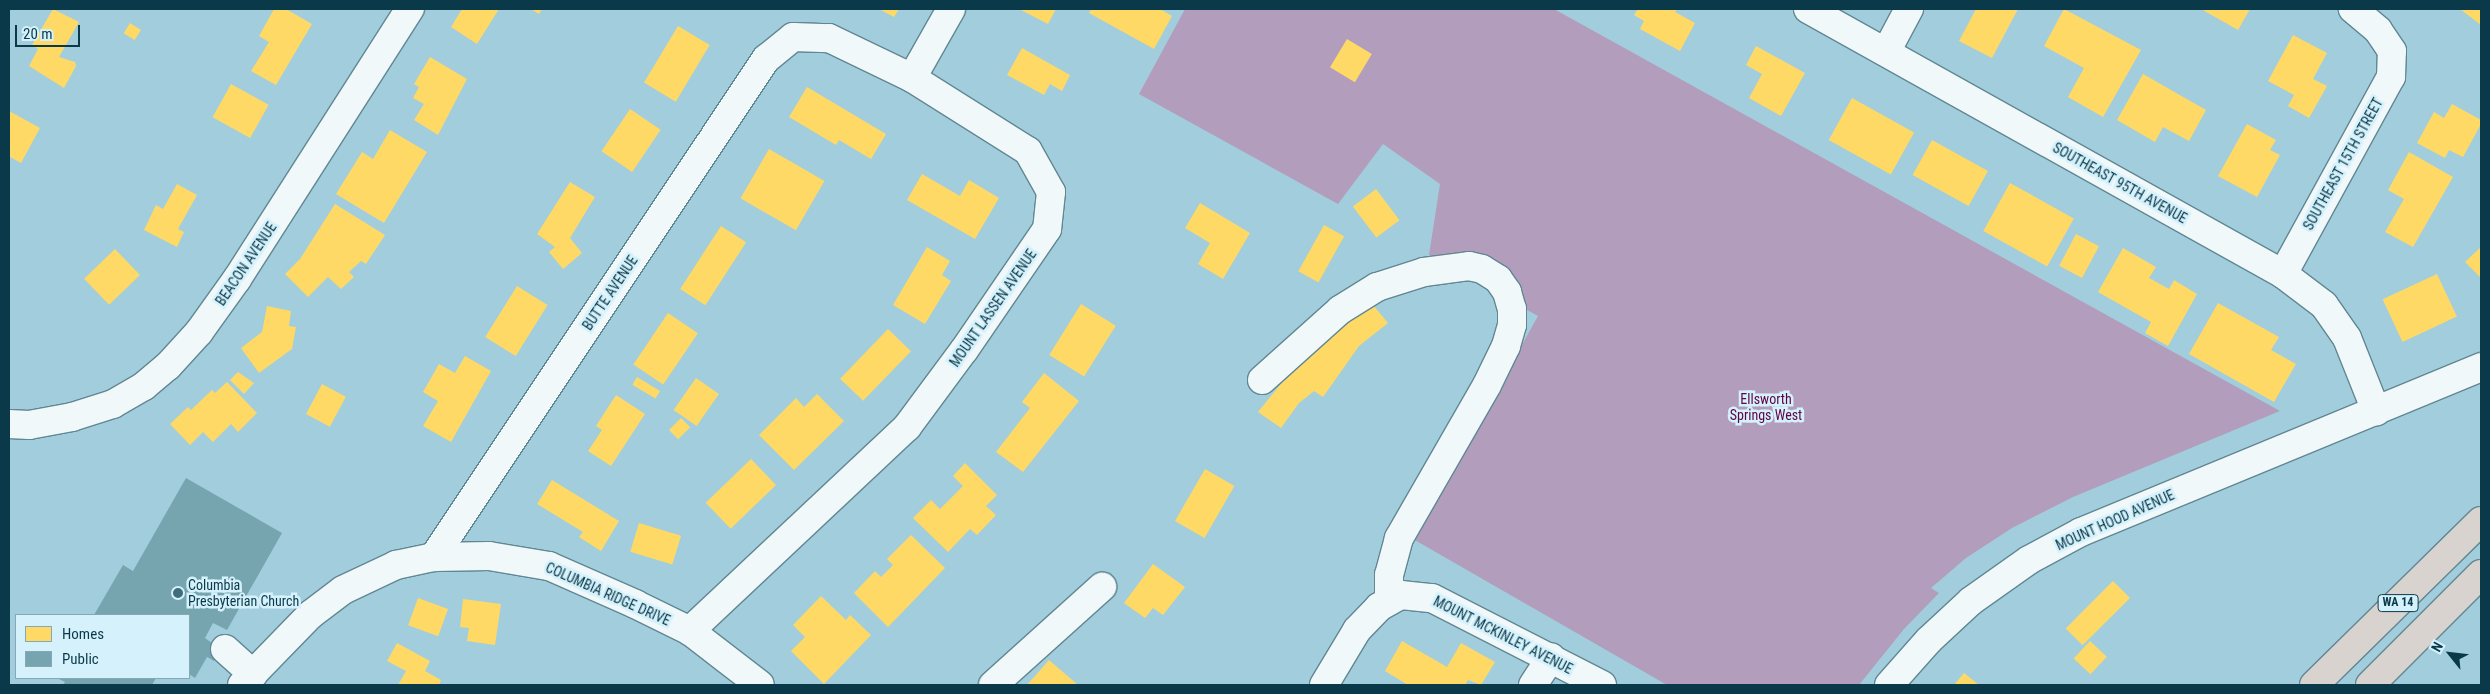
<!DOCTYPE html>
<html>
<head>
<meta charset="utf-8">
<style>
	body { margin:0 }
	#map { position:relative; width:2490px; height:694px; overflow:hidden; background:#a2cddc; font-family:"Roboto Condensed",sans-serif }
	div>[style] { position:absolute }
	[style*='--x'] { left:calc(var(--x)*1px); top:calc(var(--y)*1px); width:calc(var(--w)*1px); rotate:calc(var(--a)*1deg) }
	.forest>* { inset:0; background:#b29ebc }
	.homes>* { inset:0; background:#ffd966; transform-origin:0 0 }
	.public>* { inset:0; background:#76a5af }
	.roads { filter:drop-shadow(1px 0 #618793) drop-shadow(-1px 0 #618793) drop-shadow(0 1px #618793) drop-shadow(0 -1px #618793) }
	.minor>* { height:28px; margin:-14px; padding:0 14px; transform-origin:14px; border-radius:14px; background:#f1f8fa }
	.highway>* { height:28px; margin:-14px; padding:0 14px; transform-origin:14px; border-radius:14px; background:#d9d3d0 }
	.dots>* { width:14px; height:14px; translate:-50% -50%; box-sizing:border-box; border:2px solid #d5f1fc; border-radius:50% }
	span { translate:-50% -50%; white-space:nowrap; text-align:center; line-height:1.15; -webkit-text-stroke:5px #d5f1fc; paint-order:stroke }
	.shield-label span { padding:1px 4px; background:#d5f1fc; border:1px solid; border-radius:4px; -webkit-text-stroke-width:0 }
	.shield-label { font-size:12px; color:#0a3a49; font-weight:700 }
	.street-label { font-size:14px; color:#0a3a49 }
	.park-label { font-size:14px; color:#5f0346 }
	.poi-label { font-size:14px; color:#0a3a49 }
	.left { translate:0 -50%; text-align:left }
	.frame { position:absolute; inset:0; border:10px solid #0a3a49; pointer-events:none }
	.legend { position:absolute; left:15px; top:614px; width:175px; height:65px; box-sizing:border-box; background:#d5f1fc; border:1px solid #84a8b4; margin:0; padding:6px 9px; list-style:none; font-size:15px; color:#0a3a49 }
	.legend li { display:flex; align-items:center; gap:10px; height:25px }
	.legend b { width:25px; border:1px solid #84a8b4 }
	.north { position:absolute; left:2425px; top:629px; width:50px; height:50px; -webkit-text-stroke:4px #d5f1fc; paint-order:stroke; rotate:299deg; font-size:14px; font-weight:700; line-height:20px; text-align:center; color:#0a3a49 }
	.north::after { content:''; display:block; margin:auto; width:18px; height:22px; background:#0a3a49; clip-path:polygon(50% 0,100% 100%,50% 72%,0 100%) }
	.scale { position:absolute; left:15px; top:25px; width:65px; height:22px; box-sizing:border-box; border:2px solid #0a3a49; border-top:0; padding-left:6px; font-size:15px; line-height:18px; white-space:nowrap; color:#0a3a49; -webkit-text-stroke:4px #d5f1fc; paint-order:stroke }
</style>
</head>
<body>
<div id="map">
	<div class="forest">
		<i style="clip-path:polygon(1185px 9px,1554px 9px,2280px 411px,2073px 497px,2012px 528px,1966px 558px,1931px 588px,1939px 593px,1904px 629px,1859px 685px,1667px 685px,1413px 539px,1538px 316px,1429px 255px,1440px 184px,1383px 144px,1338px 204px,1139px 94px)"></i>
	</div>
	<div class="homes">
		<i style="clip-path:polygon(53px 9px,79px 22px,59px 57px,75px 62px,76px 66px,64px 88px,29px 66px,38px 49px,32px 45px)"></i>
		<i style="clip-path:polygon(274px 9px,286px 9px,312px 24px,276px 85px,251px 71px,269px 42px,259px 36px)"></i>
		<i style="clip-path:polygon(462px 9px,499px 9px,477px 44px,451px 27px)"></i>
		<i style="clip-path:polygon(531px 9px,542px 9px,539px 14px)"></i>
		<i style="clip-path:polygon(879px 9px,899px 9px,894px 17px)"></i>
		<i style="clip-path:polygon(1019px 9px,1056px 9px,1048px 24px)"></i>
		<i style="clip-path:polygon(1091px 9px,1160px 9px,1172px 16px,1154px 49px,1089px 13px)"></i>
		<i style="clip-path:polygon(1638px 9px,1677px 9px,1675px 12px,1695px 23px,1680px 51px,1640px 29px,1644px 21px,1634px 15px)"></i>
		<i style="clip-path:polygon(1976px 9px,2018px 9px,1992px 58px,1959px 41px)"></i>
		<i style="clip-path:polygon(2064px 9px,2141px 50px,2103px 117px,2068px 97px,2084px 68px,2044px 46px)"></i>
		<i style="clip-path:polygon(2201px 9px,2250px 9px,2238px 30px)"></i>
		<i style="clip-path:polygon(2460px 9px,2481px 9px,2481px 25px)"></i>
		<i style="left:130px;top:23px;width:13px;height:12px;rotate:32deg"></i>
		<i style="left:678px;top:26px;width:37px;height:66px;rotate:31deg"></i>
		<i style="clip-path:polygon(2293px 35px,2327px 53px,2313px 79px,2327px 86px,2309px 118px,2288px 106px,2294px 95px,2268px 81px)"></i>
		<i style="left:1347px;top:39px;width:29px;height:33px;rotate:31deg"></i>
		<i style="clip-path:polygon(1756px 46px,1805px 73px,1781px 116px,1749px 98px,1762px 74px,1746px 65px)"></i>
		<i style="clip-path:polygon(1022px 48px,1070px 75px,1062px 91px,1050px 84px,1044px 95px,1007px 75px)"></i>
		<i style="clip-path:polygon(430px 57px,467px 79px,438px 135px,414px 120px,424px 104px,413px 98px,419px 87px,414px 84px)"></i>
		<i style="clip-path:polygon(2143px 74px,2206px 110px,2189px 141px,2163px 127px,2155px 142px,2117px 120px)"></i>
		<i style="left:231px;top:84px;width:43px;height:38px;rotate:29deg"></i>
		<i style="clip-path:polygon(807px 87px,886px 134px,871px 159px,839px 140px,836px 145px,789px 117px)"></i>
		<i style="left:1852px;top:98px;width:71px;height:48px;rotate:29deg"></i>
		<i style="clip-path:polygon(2452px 104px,2481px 120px,2481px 124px,2463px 157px,2449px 150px,2445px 158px,2417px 143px,2434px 112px,2444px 118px)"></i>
		<i style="left:630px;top:109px;width:37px;height:51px;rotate:34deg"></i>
		<i style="clip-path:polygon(9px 111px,40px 128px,21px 163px,10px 157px,9px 160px)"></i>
		<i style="clip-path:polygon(2247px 124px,2276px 140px,2270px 150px,2280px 155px,2257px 197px,2218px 176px)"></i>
		<i style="clip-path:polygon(390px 130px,427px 152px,384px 223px,336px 194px,362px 152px,373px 159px)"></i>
		<i style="left:1932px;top:140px;width:64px;height:40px;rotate:29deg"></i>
		<i style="left:769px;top:149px;width:64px;height:57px;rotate:30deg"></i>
		<i style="clip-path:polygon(2409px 152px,2453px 177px,2413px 247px,2385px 232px,2404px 199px,2388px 190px)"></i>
		<i style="clip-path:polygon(922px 174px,960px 196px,969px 180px,999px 198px,975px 239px,907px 200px)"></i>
		<i style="clip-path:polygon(570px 182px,595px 197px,570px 238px,582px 253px,563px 269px,549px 252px,555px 247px,537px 234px)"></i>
		<i style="left:2010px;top:183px;width:73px;height:55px;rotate:29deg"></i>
		<i style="clip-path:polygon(177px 184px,197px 195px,178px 229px,184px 232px,177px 247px,144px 230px,156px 205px,163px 209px)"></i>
		<i style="left:1376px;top:189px;width:39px;height:29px;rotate:53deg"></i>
		<i style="clip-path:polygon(1200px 203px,1250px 233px,1223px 279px,1198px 264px,1210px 243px,1185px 228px)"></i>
		<i style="clip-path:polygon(335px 204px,385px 235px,366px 264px,361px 261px,349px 272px,354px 277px,341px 289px,328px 277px,308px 297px,285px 274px,300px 259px)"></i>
		<i style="left:1324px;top:225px;width:23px;height:53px;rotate:29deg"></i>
		<i style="left:721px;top:226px;width:30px;height:75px;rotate:33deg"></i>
		<i style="left:2076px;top:234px;width:26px;height:36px;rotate:28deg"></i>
		<i style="clip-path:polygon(927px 247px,950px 261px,942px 275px,951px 281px,925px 324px,893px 305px)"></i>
		<i style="clip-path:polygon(2481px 247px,2481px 278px,2465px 262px)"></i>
		<i style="clip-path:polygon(2123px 248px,2156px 267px,2149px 278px,2169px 289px,2174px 280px,2197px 294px,2168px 346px,2145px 333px,2151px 322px,2098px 292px)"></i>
		<i style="left:115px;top:249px;width:36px;height:43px;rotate:46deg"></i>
		<i style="left:2437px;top:274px;width:47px;height:60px;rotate:65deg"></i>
		<i style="left:517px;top:286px;width:36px;height:60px;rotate:32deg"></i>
		<i style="clip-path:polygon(1368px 299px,1388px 323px,1359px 346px,1323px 397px,1314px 391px,1299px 403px,1281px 428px,1258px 412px,1302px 358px)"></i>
		<i style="clip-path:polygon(2218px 303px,2279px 337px,2271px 350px,2296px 364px,2274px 402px,2189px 354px)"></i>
		<i style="left:1081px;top:304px;width:41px;height:60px;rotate:32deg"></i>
		<i style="clip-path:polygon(267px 306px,291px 311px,289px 326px,296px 327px,292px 349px,259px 373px,241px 348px,262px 332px)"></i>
		<i style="left:668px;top:313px;width:36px;height:62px;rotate:34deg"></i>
		<i style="left:888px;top:329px;width:32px;height:69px;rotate:44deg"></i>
		<i style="clip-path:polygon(465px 356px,491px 371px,451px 442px,423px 426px,438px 401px,423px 392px,439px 364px,455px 373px)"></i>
		<i style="clip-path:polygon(238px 372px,254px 383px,244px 394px,230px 380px)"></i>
		<i style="clip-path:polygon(1044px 373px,1079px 401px,1023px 472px,996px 452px,1030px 408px,1022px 402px)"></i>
		<i style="left:637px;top:377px;width:27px;height:9px;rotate:31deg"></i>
		<i style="left:696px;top:378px;width:28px;height:39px;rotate:35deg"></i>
		<i style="clip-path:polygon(227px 382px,257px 413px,238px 432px,231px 424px,213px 442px,203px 432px,190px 445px,170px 424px,188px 407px,191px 410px,212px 390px,215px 393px)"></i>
		<i style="left:322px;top:384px;width:27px;height:34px;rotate:28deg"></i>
		<i style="clip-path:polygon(817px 394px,844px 421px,794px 470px,759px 435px,796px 398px,804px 407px)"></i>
		<i style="clip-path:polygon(616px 395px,645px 414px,611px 466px,588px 451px,602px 430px,596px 426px)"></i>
		<i style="left:681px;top:418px;width:13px;height:17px;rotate:45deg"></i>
		<i style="left:751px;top:459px;width:36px;height:63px;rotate:46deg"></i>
		<i style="clip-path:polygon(965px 463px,997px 495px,986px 506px,996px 515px,977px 535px,970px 529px,948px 552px,913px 518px,931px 500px,940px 509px,963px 486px,953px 476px)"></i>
		<i style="left:1205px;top:469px;width:34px;height:60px;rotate:30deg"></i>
		<i style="clip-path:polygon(552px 480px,619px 521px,601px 551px,579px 537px,583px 532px,537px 504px)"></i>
		<i style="left:639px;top:523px;width:44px;height:30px;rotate:17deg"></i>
		<i style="clip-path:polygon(911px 535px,945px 568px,888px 627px,854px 593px,875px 571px,881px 577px,893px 565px,887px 559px)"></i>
		<i style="clip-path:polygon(1153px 564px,1185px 587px,1163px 615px,1153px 608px,1145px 618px,1124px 603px)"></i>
		<i style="left:2113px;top:581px;width:24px;height:67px;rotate:45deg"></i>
		<i style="clip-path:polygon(821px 596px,846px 620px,850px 615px,871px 635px,824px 684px,791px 651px,805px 637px,793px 625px)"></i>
		<i style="left:418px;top:598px;width:32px;height:29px;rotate:20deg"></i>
		<i style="clip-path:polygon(463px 599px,501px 604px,495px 645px,467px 641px,469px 628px,460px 627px)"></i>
		<i style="clip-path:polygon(1402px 641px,1447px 667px,1461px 643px,1495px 662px,1481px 685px,1468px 680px,1465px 685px,1408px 685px,1385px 671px)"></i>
		<i style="left:2090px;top:641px;width:23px;height:24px;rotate:43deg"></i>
		<i style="clip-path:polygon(397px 643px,430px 661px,425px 671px,441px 680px,439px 685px,398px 685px,406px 671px,387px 661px)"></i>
		<i style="clip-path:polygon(1049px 660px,1078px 685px,1027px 685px)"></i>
		<i style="clip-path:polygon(1964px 673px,1979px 685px,1954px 685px)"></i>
	</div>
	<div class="public">
		<i style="clip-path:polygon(186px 478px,282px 533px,227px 630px,213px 623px,205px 638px,220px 649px,214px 661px,207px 657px,195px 678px,189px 674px,189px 615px,94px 615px,123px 565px,133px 571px)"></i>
		<i style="clip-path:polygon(57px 678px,156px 678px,152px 685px,63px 685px,65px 682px)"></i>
	</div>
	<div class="roads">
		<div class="minor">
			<i style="--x:1808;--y:9;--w:544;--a:29.16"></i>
			<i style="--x:2283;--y:274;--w:51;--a:37.1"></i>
			<i style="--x:2324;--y:305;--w:40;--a:55.1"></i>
			<i style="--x:2347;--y:338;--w:79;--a:68.3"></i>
			<i style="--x:1886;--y:52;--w:49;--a:-61.9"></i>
			<i style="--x:912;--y:78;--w:79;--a:-60.5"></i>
			<i style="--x:2283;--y:274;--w:225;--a:-61.3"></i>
			<i style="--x:2391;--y:77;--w:26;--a:-88"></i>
			<i style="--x:2392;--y:51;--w:25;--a:-124"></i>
			<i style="--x:2378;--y:30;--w:33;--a:-140"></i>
			<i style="--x:1262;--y:380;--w:105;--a:-41.9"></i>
			<i style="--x:1340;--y:310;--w:44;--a:-31.9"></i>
			<i style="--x:1377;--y:287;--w:49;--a:-17.7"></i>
			<i style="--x:1424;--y:272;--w:45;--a:-7.6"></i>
			<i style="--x:1469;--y:266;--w:13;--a:13"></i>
			<i style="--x:1482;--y:269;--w:19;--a:32"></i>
			<i style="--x:1498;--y:279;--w:16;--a:55"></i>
			<i style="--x:1507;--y:292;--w:18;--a:74"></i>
			<i style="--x:1512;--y:309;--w:16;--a:90"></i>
			<i style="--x:1512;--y:325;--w:22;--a:106"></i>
			<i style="--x:1506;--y:346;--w:43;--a:116"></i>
			<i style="--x:1487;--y:385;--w:177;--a:119.9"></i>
			<i style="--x:1399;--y:538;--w:38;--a:105"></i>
			<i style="--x:1389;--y:575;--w:26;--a:90"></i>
			<i style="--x:9;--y:424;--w:20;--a:3"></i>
			<i style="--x:29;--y:425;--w:44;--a:-10.5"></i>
			<i style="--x:72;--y:417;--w:43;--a:-17.6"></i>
			<i style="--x:113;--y:404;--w:36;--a:-30"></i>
			<i style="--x:144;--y:386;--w:31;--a:-40"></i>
			<i style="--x:168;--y:366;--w:46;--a:-47.6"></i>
			<i style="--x:199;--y:332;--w:65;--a:-54.4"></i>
			<i style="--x:237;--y:279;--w:321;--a:-57.4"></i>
			<i style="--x:434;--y:557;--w:599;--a:-56.31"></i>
			<i style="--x:766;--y:59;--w:35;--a:-39"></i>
			<i style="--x:793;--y:37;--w:36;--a:2"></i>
			<i style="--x:829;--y:38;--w:92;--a:25.7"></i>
			<i style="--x:912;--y:78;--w:137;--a:32.2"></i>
			<i style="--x:1028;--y:151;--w:47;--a:60.7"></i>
			<i style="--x:1051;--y:192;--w:37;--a:96"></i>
			<i style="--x:1047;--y:229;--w:147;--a:124.4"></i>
			<i style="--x:964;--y:350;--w:96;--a:126.5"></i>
			<i style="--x:907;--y:427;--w:298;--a:136.8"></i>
			<i style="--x:225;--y:649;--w:38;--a:42"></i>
			<i style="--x:242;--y:685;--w:98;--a:-45.8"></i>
			<i style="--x:310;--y:615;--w:41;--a:-37.1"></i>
			<i style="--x:343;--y:590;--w:59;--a:-25.3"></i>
			<i style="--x:396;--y:565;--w:39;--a:-12"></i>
			<i style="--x:434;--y:557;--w:55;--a:-1"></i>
			<i style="--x:489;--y:556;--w:61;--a:9.5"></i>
			<i style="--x:549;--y:566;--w:94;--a:23.8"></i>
			<i style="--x:635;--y:604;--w:61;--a:26.1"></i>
			<i style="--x:690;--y:631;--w:88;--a:37.6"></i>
			<i style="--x:993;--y:685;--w:147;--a:-42"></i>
			<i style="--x:1324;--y:685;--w:64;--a:-59"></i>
			<i style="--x:1357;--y:630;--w:32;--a:-46"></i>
			<i style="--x:1379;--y:607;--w:25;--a:-29"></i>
			<i style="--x:1401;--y:595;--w:31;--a:6"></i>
			<i style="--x:1432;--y:598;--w:191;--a:27.1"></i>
			<i style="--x:1533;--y:685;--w:33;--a:-57"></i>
			<i style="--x:1889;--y:685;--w:60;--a:-48.4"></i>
			<i style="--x:1929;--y:640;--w:57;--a:-42.9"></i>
			<i style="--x:1971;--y:601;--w:71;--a:-35.3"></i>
			<i style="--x:2029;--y:560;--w:59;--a:-28.3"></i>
			<i style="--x:2081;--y:532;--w:433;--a:-22.4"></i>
		</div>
		<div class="highway">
			<i style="--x:2314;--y:685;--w:234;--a:-44.5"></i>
			<i style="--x:2370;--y:685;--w:157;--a:-45"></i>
		</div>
	</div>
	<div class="dots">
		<i style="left:178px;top:593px;background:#3f6d7c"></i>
	</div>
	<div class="shield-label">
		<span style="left:2398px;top:603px">WA 14</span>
	</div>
	<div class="street-label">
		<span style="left:2343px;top:164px;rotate:-61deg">SOUTHEAST 15TH STREET</span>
		<span style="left:2120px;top:183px;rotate:29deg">SOUTHEAST 95TH AVENUE</span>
		<span style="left:246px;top:264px;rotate:-56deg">BEACON AVENUE</span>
		<span style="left:610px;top:293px;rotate:-56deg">BUTTE AVENUE</span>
		<span style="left:993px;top:308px;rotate:-55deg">MOUNT LASSEN AVENUE</span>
		<span style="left:2115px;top:520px;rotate:-24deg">MOUNT HOOD AVENUE</span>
		<span style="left:608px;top:594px;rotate:24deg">COLUMBIA RIDGE DRIVE</span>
		<span style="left:1503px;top:635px;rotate:27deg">MOUNT MCKINLEY AVENUE</span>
	</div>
	<div class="park-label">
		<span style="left:1766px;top:407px">Ellsworth<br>Springs West</span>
	</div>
	<div class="poi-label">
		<span class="left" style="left:188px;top:593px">Columbia<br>Presbyterian Church</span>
	</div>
	<div class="frame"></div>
	<ul class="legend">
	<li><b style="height:14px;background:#ffd966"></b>Homes</li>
	<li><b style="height:14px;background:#76a5af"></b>Public</li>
	</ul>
	<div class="north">N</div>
	<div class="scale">20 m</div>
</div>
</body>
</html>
